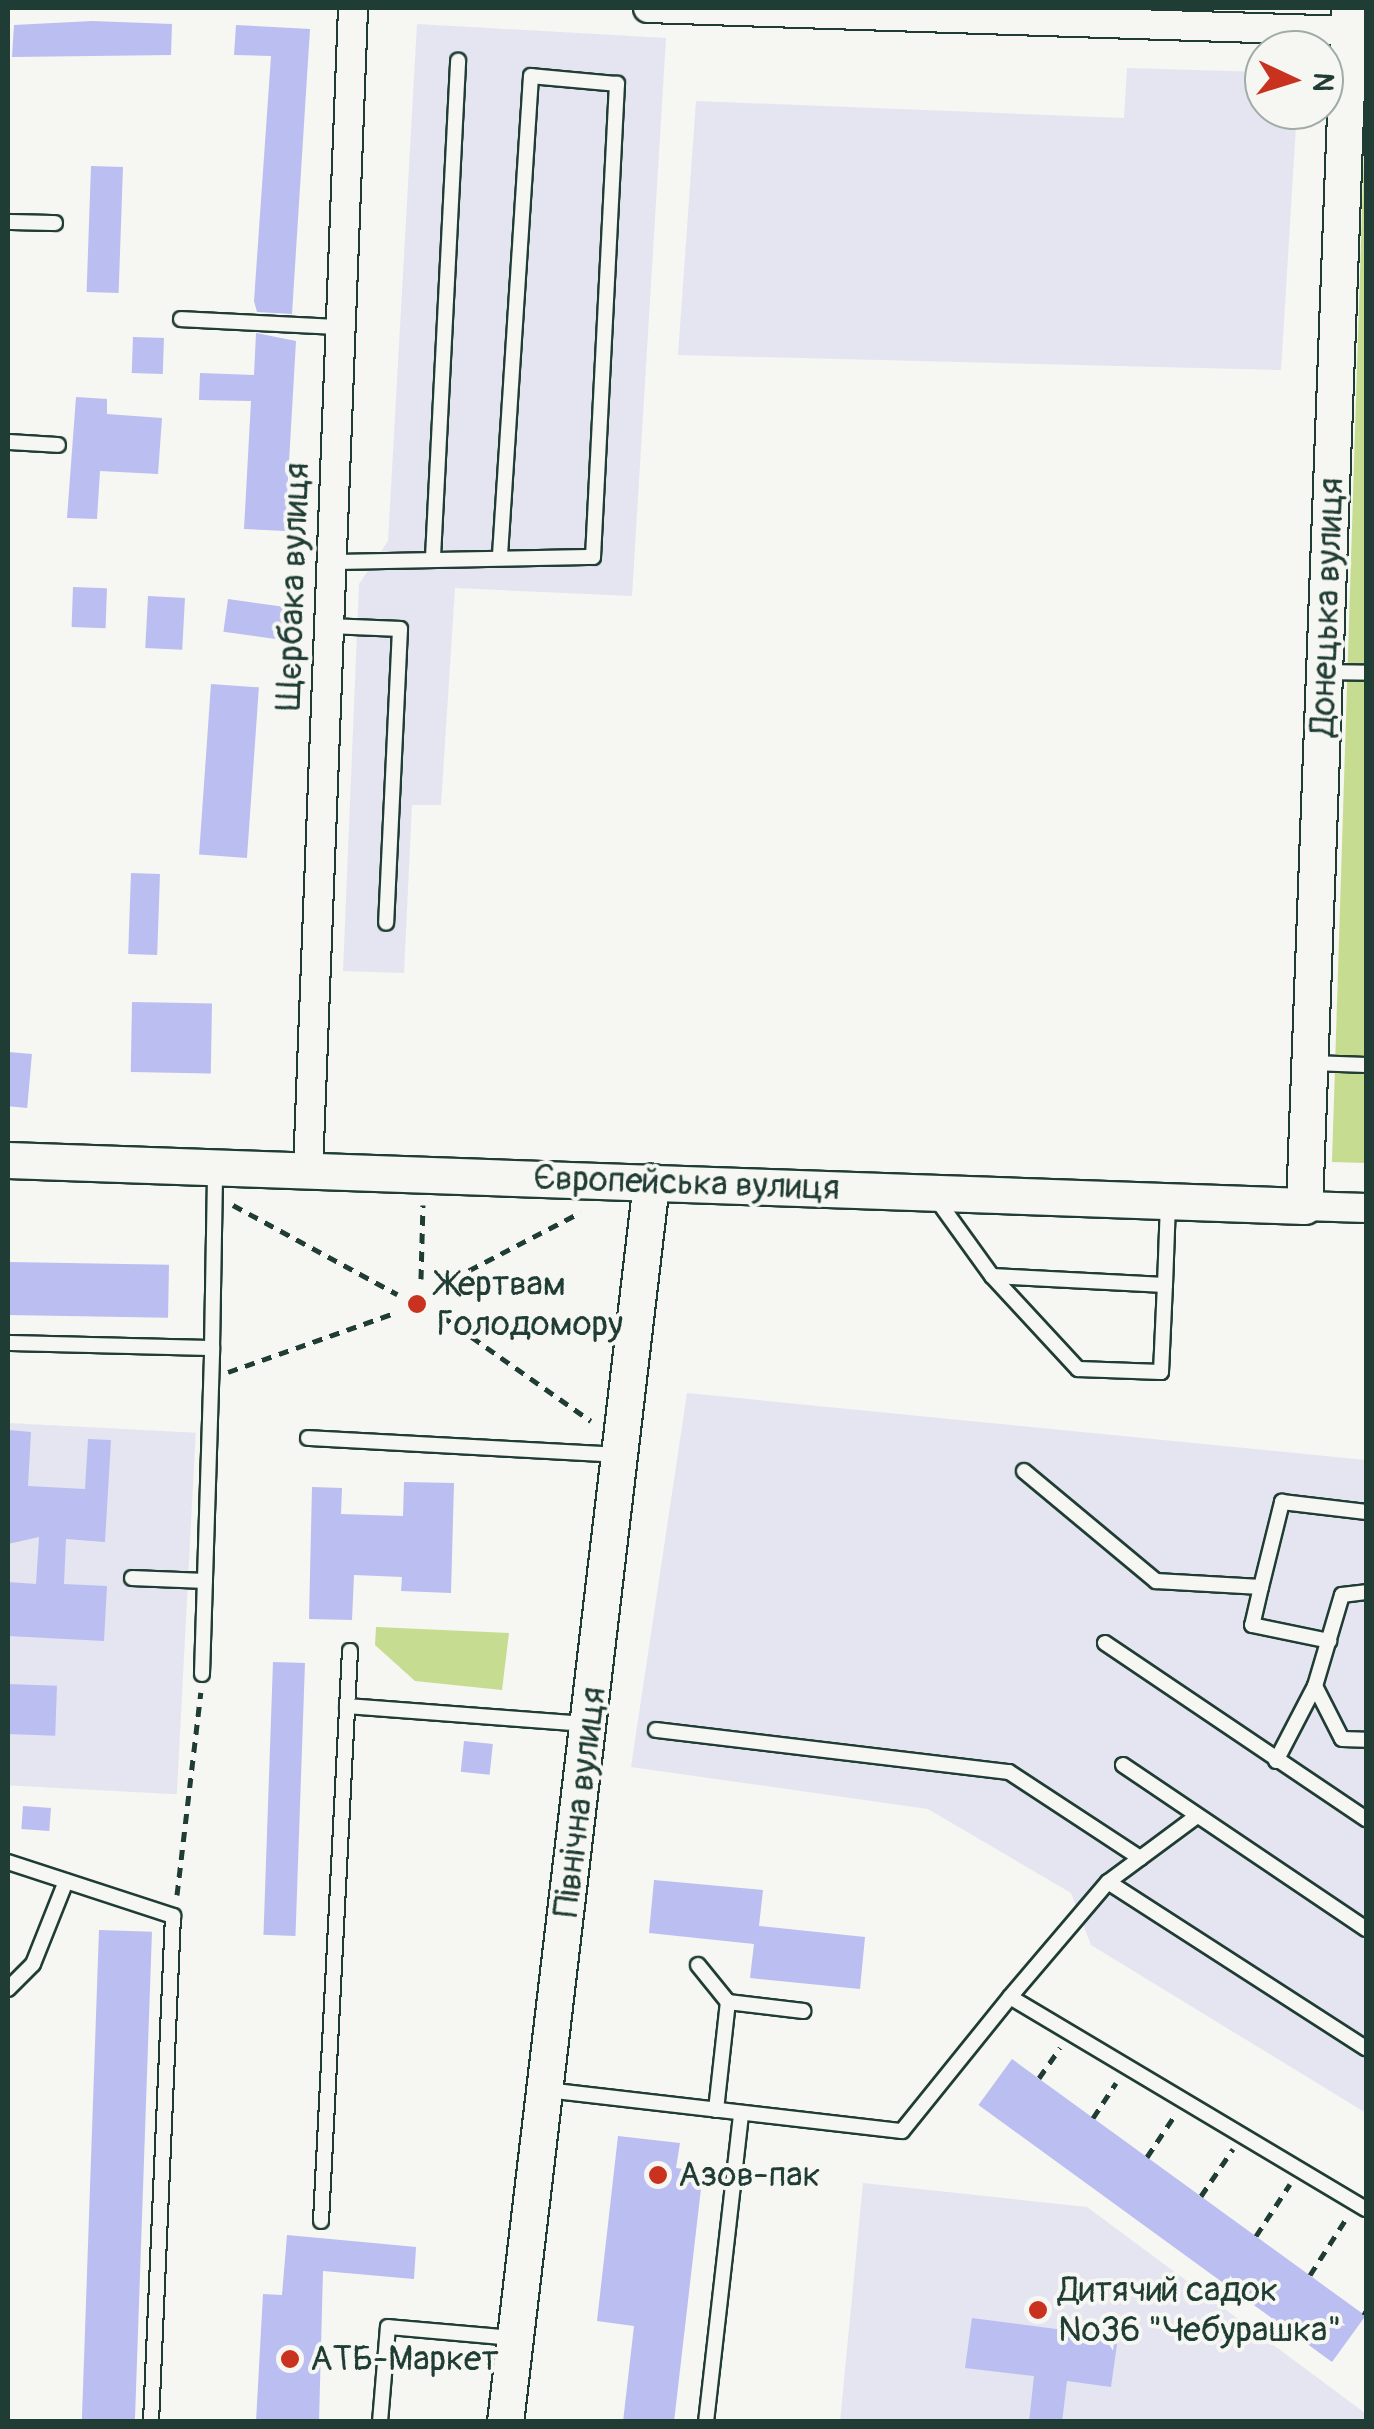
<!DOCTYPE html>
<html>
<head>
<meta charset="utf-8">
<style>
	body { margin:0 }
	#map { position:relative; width:1374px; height:2429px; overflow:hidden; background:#f6f6f2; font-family:Pangolin,sans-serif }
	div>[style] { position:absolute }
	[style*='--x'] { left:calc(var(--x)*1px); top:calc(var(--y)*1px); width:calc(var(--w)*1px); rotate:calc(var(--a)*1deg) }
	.built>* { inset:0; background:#e4e5f1; transform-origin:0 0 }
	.green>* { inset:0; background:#c6dc91 }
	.building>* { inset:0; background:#bbbef0; transform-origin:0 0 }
	.path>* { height:5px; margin-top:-2.5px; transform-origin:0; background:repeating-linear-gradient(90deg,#1f3d34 0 10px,transparent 0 18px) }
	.roads { filter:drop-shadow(2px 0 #1f3d34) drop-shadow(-2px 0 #1f3d34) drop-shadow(0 2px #1f3d34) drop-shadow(0 -2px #1f3d34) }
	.service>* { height:14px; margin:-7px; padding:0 7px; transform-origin:7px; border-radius:7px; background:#f6f6f2 }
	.minor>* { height:28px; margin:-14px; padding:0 14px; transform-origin:14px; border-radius:14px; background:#f6f6f2 }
	.tertiary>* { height:35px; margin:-17.5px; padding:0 17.5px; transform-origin:17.5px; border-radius:17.5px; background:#f6f6f2 }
	.dots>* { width:28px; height:28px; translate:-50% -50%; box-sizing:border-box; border:5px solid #f6f6f2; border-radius:50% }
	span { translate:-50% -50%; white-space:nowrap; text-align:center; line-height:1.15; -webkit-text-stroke:8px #f6f6f2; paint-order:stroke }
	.street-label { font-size:35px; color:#1f3d34 }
	.poi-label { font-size:35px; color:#1f3d34 }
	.left { translate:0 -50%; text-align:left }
	.frame { position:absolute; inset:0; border:10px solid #1f3d34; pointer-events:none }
	.north { position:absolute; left:1244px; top:30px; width:100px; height:100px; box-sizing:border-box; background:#f6f6f2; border:2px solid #a0aca6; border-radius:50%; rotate:94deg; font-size:28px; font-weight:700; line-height:40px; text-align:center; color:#1f3d34 }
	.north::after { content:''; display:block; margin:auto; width:35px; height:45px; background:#c8321e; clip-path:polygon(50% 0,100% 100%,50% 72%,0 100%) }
</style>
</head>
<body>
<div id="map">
	<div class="built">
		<i style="clip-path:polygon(417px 24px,666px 38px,632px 596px,455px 588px,441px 805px,412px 805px,404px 973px,343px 971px,359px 584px,388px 541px)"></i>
		<i style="clip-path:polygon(1127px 68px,1264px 72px,1264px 110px,1297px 110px,1281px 370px,678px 355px,696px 101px,1124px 118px)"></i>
		<i style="clip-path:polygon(687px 1393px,1366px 1460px,1366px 2113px,1091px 1945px,1071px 1893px,928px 1809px,631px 1767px)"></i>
		<i style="left:8px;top:1423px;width:188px;height:362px;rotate:3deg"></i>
		<i style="clip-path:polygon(863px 2183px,1087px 2207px,1365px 2413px,1364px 2422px,840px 2422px)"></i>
	</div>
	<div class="green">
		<i style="clip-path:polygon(1366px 83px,1366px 1163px,1332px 1162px)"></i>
		<i style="clip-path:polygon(376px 1627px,509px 1633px,502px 1690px,415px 1681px,375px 1645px)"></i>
	</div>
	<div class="building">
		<i style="clip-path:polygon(92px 21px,172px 24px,171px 55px,12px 57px,14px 25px)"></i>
		<i style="clip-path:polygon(236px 25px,310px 29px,292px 314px,257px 312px,254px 301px,271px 56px,234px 55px)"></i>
		<i style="left:91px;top:166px;width:32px;height:126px;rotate:2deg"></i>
		<i style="clip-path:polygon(256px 333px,296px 341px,285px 531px,244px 529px,251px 401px,199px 400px,200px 373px,254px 375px)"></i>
		<i style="left:133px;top:337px;width:31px;height:36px;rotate:2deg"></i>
		<i style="clip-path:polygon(76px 397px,107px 399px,107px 414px,162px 418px,158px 474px,100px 471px,97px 519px,67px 518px)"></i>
		<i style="left:73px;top:587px;width:34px;height:40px;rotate:2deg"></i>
		<i style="left:148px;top:596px;width:37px;height:52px;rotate:3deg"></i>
		<i style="left:228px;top:599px;width:65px;height:33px;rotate:8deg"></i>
		<i style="left:211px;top:684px;width:48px;height:171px;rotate:4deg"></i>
		<i style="left:131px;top:873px;width:29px;height:81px;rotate:2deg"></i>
		<i style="left:132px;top:1002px;width:80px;height:70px;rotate:1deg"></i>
		<i style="left:8px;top:1052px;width:24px;height:54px;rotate:5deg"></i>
		<i style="left:8px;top:1262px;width:161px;height:53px;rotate:1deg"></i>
		<i style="clip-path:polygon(9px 1430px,31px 1432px,28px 1486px,85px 1489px,88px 1439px,111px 1440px,105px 1542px,66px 1539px,64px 1584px,107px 1586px,104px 1641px,8px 1636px,8px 1582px,36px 1584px,39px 1537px,8px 1544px)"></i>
		<i style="clip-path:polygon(404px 1482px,454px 1483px,451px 1593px,401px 1591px,402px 1577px,354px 1575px,352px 1620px,309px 1619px,312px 1487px,342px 1488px,341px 1514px,403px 1516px)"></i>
		<i style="left:273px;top:1662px;width:32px;height:273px;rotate:2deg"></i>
		<i style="left:8px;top:1684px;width:49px;height:50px;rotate:2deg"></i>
		<i style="left:464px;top:1741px;width:29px;height:31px;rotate:6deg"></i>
		<i style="left:23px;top:1806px;width:28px;height:23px;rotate:4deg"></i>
		<i style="clip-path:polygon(654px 1880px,763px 1890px,759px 1926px,865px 1937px,860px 1989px,750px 1978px,754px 1944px,649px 1933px)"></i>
		<i style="left:99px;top:1930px;width:53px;height:492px;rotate:2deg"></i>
		<i style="left:1012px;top:2059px;width:437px;height:57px;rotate:36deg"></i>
		<i style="clip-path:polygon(618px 2136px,680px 2143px,676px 2168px,703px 2171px,674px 2422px,623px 2422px,634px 2326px,597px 2321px)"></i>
		<i style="clip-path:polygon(287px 2235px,416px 2247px,414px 2279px,323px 2271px,319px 2422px,256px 2422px,263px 2294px,282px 2295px)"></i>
		<i style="clip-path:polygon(972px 2318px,1118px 2337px,1111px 2387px,1067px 2381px,1062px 2422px,1029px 2422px,1034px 2376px,965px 2368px)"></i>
	</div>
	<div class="path">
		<i style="--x:233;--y:1205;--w:187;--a:28.5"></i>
		<i style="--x:421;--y:1279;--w:74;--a:-88.5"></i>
		<i style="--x:437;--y:1287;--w:162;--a:-27.5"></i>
		<i style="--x:442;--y:1316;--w:182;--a:35.2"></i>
		<i style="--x:228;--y:1372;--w:177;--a:-19.5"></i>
		<i style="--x:177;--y:1895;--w:204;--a:-83.3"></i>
		<i style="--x:1039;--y:2078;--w:37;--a:-55"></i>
		<i style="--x:1093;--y:2118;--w:42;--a:-56.7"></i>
		<i style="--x:1147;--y:2157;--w:47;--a:-56.3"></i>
		<i style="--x:1201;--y:2196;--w:57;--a:-55.8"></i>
		<i style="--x:1256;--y:2236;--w:62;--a:-56.8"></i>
		<i style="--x:1310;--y:2275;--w:67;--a:-57.3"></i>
		<i style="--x:1364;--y:2315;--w:4;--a:-63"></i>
	</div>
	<div class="roads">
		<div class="service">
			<i style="--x:8;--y:222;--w:47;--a:1.2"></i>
			<i style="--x:181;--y:319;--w:159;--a:2.9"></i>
			<i style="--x:8;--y:442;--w:50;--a:3.4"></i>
			<i style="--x:433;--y:557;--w:497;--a:-87.1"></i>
			<i style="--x:331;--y:562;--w:262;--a:-1.1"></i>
			<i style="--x:593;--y:557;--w:474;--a:-87.1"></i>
			<i style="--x:617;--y:84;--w:86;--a:-174.7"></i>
			<i style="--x:531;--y:76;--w:479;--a:93.7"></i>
			<i style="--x:329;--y:626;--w:71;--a:2.4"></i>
			<i style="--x:400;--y:629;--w:294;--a:92.7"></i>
			<i style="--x:1327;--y:672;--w:39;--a:1"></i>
			<i style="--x:1312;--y:1063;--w:54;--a:2.1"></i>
			<i style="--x:935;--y:1197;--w:97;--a:54.2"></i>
			<i style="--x:992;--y:1276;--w:173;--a:3"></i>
			<i style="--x:1165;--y:1285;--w:83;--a:-87.9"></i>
			<i style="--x:992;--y:1276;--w:127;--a:47.2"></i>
			<i style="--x:1078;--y:1369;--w:83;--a:2.1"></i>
			<i style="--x:1161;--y:1372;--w:87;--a:-87.4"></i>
			<i style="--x:8;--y:1343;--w:204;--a:1.4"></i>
			<i style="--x:212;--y:1348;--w:179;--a:-89"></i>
			<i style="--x:308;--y:1438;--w:311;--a:3.1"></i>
			<i style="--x:1024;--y:1471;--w:172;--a:39.8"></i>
			<i style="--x:1156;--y:1581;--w:105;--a:3.3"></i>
			<i style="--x:1261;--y:1587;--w:88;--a:-76.1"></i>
			<i style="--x:1282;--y:1502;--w:85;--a:6.8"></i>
			<i style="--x:132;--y:1578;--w:73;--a:2.4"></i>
			<i style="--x:1261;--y:1587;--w:39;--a:103"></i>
			<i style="--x:1252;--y:1625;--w:79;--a:11.7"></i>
			<i style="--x:1105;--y:1643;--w:315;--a:34"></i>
			<i style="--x:202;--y:1674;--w:326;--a:-88.2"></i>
			<i style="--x:1315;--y:1686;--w:59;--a:63"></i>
			<i style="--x:1342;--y:1739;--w:24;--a:2"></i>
			<i style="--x:347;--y:1706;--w:242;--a:4.3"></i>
			<i style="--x:656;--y:1730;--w:355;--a:6.8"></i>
			<i style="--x:1009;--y:1772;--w:157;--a:33.3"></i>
			<i style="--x:1276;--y:1761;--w:85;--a:-62.5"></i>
			<i style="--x:1315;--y:1686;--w:95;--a:-73.5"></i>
			<i style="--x:1342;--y:1595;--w:24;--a:-7"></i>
			<i style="--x:1123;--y:1765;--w:293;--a:34"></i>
			<i style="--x:8;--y:1862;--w:174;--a:18.1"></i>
			<i style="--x:173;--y:1916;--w:506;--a:92.49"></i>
			<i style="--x:1108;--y:1882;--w:307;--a:32.8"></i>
			<i style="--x:698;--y:1965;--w:48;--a:51"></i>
			<i style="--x:8;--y:1989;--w:35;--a:-45"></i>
			<i style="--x:33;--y:1964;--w:89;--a:-68.3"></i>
			<i style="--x:1010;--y:1997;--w:151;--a:-49.6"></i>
			<i style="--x:1108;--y:1882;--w:111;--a:-36.6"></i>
			<i style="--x:547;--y:2090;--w:357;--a:6.6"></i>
			<i style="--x:902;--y:2131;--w:172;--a:-51.1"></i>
			<i style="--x:1010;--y:1997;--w:414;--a:30.8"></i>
			<i style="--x:716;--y:2110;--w:109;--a:-83.7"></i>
			<i style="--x:728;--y:2002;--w:76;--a:6.8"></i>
			<i style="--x:321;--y:2221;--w:571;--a:-87.09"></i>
			<i style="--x:380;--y:2422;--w:95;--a:-85.2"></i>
			<i style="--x:388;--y:2327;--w:127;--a:5"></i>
			<i style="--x:706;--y:2422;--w:311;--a:-83.5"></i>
		</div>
		<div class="minor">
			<i style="--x:648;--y:8;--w:700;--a:1.88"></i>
			<i style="--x:308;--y:1170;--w:1163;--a:-87.78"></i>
			<i style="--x:1304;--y:1206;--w:62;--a:1.8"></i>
		</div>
		<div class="tertiary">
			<i style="--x:8;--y:1160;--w:1297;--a:2.03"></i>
			<i style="--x:1304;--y:1206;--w:1199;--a:-87.85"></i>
			<i style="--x:505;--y:2422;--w:1249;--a:-83.28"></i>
		</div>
	</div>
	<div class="dots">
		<i style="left:417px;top:1304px;background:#c8321e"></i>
		<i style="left:658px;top:2175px;background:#c8321e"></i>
		<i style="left:1038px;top:2310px;background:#c8321e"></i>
		<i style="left:290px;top:2359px;background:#c8321e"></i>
	</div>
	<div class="street-label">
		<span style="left:293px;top:587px;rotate:-88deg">Щєрбака вулиця</span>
		<span style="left:1327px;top:607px;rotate:-88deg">Донецька вулиця</span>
		<span style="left:687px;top:1183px;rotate:2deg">Європейська вулиця</span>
		<span style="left:580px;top:1802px;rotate:-83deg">Північна вулиця</span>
	</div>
	<div class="poi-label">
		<span class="left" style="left:437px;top:1304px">Жертвам<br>Голодомору</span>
		<span class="left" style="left:678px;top:2175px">Азов-пак</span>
		<span class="left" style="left:1058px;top:2310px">Дитячий садок<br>№36 "Чебурашка"</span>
		<span class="left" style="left:310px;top:2359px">АТБ-Маркет</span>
	</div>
	<div class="frame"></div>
	<div class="north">N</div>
</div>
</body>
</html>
